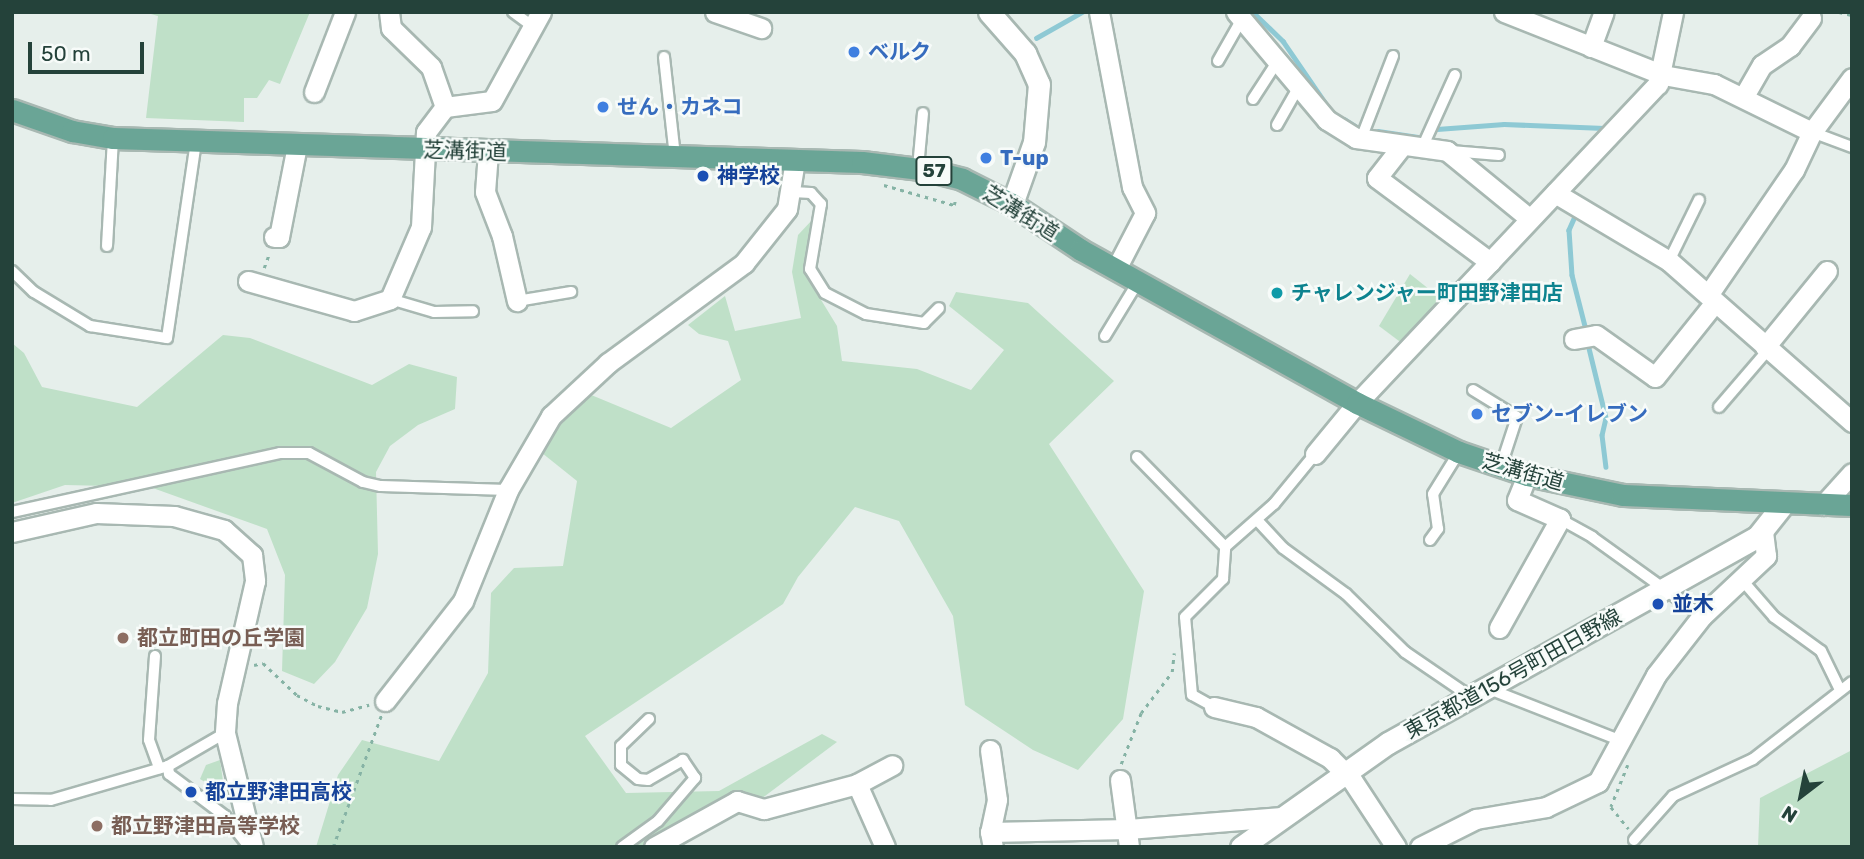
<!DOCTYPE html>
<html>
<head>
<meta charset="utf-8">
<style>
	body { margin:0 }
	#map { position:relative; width:1864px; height:859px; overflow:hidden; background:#e6efeb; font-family:Rubik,"Noto Sans JP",sans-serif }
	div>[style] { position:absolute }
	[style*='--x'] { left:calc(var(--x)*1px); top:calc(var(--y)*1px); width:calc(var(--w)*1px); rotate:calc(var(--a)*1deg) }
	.green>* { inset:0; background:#bfe0c8 }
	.stream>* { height:4.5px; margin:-2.25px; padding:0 2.25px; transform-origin:2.25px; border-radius:2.25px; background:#8ec9d4 }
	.path>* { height:2.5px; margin-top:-1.25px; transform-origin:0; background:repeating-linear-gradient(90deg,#86b3a5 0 3.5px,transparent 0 8.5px) }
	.roads { filter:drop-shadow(2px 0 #a8b8b2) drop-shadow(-2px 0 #a8b8b2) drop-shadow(0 2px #a8b8b2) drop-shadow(0 -2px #a8b8b2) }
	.service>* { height:10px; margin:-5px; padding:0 5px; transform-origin:5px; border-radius:5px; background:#fff }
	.minor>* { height:19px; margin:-9.5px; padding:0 9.5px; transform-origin:9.5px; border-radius:9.5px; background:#fff }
	.tertiary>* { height:21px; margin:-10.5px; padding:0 10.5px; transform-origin:10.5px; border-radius:10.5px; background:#fff }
	.secondary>* { height:21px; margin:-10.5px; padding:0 10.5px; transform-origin:10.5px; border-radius:10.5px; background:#fff }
	.primary>* { height:21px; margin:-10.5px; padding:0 10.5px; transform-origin:10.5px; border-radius:10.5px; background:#6aa596 }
	.dots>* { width:19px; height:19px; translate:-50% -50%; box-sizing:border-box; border:4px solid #f7fbf9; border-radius:50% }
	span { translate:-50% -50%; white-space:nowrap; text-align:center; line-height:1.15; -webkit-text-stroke:5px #f7fbf9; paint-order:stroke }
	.shield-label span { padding:2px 5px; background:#f7fbf9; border:2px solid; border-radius:5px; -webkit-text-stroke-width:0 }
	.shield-label { font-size:19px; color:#24423a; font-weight:700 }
	.shop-label { font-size:21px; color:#366cbe; font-weight:700 }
	.left { translate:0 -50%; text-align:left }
	.street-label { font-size:21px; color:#24423a }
	.transit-label { font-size:21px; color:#164399; font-weight:700 }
	.culture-label { font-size:21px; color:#0d838f; font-weight:700 }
	.education-label { font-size:21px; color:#785e54; font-weight:700 }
	.frame { position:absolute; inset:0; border:14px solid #24423a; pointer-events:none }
	.north { position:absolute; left:1766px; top:761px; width:70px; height:70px; -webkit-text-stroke:5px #f7fbf9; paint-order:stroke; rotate:212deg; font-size:19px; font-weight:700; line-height:28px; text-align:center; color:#24423a }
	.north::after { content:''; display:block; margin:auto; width:24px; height:32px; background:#24423a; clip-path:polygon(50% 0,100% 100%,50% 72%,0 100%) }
	.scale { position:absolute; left:28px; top:42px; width:116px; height:32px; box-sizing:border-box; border:4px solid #24423a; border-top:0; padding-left:9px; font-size:21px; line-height:24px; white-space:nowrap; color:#24423a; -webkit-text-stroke:5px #f7fbf9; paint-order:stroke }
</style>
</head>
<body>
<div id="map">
	<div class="green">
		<i style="clip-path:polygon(144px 12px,310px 12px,280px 84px,269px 80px,257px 98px,244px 98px,244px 122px,146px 118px,158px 16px)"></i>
		<i style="clip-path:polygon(813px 219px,804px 272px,837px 326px,842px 361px,917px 369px,971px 390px,1004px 350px,949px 306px,956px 292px,1028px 303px,1114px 381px,1049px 444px,1144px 591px,1123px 719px,1078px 770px,1033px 750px,965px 705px,953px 616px,899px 521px,855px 507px,798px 577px,783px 604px,585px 736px,626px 793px,719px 791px,822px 734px,837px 742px,741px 814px,658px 847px,316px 847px,338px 775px,362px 740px,439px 761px,488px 673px,491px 593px,514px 568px,563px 566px,577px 481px,532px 445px,584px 392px,671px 428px,741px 380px,728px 341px,699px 334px,688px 325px,725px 296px,735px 331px,801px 318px,792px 272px,798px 235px)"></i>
		<i style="clip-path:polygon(1410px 274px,1444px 301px,1403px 344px,1379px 326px)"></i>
		<i style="clip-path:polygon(223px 335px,250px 338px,372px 385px,409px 364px,457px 377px,455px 409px,418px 425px,390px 446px,376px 472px,378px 554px,367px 608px,335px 662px,314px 684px,282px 671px,285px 575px,267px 529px,150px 487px,65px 485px,12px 503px,12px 343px,24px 353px,42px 387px,137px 407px)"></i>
		<i style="clip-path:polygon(1852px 750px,1851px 847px,1758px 847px,1760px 798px)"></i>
		<i style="clip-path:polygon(220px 760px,224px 788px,221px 792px,200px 779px,206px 765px)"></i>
	</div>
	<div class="stream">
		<i style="--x:1253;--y:12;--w:42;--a:44"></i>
		<i style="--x:1283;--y:41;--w:85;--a:55.6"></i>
		<i style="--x:1036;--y:38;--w:53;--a:-29.5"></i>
		<i style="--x:1344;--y:119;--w:13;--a:32"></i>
		<i style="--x:1437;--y:129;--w:67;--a:-4.3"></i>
		<i style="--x:1504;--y:124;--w:100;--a:2.3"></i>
		<i style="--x:1378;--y:131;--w:40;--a:8.5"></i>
		<i style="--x:1577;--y:212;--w:20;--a:114"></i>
		<i style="--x:1569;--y:230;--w:45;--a:86.2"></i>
		<i style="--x:1572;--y:275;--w:53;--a:75.7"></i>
		<i style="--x:1588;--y:344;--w:76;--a:76.3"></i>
		<i style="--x:1606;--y:418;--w:17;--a:103"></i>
		<i style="--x:1602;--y:435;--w:32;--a:83"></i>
	</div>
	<div class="path">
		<i style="--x:1839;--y:12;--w:13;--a:13"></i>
		<i style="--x:884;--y:185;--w:73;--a:15.9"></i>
		<i style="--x:954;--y:205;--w:8;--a:-76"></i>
		<i style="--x:264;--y:268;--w:15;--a:-70"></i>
		<i style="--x:254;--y:665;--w:9;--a:-13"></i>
		<i style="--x:263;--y:663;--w:47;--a:43.3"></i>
		<i style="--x:297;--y:695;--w:24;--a:28"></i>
		<i style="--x:318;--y:706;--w:25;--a:14"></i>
		<i style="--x:342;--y:712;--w:28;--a:-15"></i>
		<i style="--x:1121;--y:764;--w:55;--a:-68.6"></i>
		<i style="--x:1141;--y:713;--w:51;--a:-52.9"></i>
		<i style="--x:1172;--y:672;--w:19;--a:-84"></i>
		<i style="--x:1628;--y:765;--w:45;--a:112"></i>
		<i style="--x:1611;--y:807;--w:28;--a:51"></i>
		<i style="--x:333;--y:847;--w:140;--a:-69.9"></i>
	</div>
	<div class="roads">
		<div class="service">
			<i style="--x:513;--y:12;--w:24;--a:36"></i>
			<i style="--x:664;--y:57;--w:101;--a:83.7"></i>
			<i style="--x:1218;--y:61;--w:48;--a:-60.3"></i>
			<i style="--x:1253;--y:99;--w:44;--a:-57"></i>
			<i style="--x:1277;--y:125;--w:43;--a:-60.4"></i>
			<i style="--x:1812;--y:132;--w:43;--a:20.6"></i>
			<i style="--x:1361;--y:139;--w:89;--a:-68.9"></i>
			<i style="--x:1422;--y:148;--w:80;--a:-65.7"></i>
			<i style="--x:1451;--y:151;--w:48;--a:4.8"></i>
			<i style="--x:918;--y:168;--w:55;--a:-84.8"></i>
			<i style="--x:793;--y:192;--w:18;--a:3"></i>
			<i style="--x:811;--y:193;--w:15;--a:48"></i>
			<i style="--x:821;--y:204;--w:66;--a:99.6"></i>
			<i style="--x:810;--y:269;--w:28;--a:58"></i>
			<i style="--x:825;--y:293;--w:46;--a:27.1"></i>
			<i style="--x:866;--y:314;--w:59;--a:8.8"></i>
			<i style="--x:924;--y:323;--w:21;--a:-45"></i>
			<i style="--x:107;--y:246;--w:108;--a:-86.8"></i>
			<i style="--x:1669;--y:261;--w:68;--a:-63.8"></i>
			<i style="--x:12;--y:271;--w:30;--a:44"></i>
			<i style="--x:34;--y:292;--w:66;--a:31.3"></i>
			<i style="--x:90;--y:326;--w:78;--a:8.9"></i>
			<i style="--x:167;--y:338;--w:199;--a:-81.6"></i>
			<i style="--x:390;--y:299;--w:46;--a:16.5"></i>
			<i style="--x:434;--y:312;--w:39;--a:-1"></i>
			<i style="--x:517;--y:301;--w:55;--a:-9.5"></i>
			<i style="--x:1105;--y:336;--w:63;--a:-58.6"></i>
			<i style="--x:1473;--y:390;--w:52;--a:31.5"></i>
			<i style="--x:1517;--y:417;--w:52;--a:108.1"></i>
			<i style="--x:1719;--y:407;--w:75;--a:-49.3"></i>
			<i style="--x:1137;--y:457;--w:126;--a:45.6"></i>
			<i style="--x:12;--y:512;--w:274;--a:-12.4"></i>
			<i style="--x:280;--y:453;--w:29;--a:0"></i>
			<i style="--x:309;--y:453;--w:61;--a:28.2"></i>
			<i style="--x:363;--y:482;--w:18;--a:13"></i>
			<i style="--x:381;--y:486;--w:127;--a:1.8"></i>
			<i style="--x:1560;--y:519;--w:37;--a:29"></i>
			<i style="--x:1592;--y:537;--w:135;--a:35.7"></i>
			<i style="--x:1257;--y:520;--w:38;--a:47"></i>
			<i style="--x:1283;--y:548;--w:78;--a:36.1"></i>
			<i style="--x:1346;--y:594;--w:83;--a:44.5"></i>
			<i style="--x:1405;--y:652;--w:80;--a:34.3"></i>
			<i style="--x:1430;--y:540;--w:14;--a:-54"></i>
			<i style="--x:1438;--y:529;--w:35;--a:-98"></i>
			<i style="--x:1433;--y:494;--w:49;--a:-58.2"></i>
			<i style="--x:1742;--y:580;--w:49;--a:49.1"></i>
			<i style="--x:1774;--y:617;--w:58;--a:35.9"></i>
			<i style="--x:1821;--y:651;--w:43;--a:64"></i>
			<i style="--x:155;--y:656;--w:84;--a:94.1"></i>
			<i style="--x:149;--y:740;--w:30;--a:70"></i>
			<i style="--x:1489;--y:689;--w:140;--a:21.4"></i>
			<i style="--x:1214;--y:707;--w:25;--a:-151"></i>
			<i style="--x:1192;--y:695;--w:78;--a:-95.1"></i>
			<i style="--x:1185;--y:617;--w:54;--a:-45"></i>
			<i style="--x:1223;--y:579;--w:32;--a:-86"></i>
			<i style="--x:1225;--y:547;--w:65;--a:-41.3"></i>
			<i style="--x:1274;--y:504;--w:65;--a:-50.6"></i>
			<i style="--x:225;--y:733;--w:66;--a:149.9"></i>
			<i style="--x:168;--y:766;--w:8;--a:83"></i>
			<i style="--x:169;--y:774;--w:70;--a:36.9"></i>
			<i style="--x:225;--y:816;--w:36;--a:52"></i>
			<i style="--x:12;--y:799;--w:39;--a:1"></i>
			<i style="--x:51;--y:800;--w:122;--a:-16.2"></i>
			<i style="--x:1634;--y:840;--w:59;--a:-48.4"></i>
			<i style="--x:1673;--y:796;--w:88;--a:-24.8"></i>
			<i style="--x:1753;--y:759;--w:125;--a:-37.9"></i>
			<i style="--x:622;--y:847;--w:44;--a:-35.8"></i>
			<i style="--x:658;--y:821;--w:57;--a:-49.3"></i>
			<i style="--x:695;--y:778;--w:22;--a:-124"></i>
			<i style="--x:683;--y:760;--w:40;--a:150.3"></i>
			<i style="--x:648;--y:780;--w:10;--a:-174"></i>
			<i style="--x:638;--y:779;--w:22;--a:-141"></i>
			<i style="--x:621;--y:765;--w:19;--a:-90"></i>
			<i style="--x:621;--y:746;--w:39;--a:-44"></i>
		</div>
		<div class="minor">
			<i style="--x:715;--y:12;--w:49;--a:19.2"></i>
			<i style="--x:1099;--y:12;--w:178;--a:79.3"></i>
			<i style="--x:1132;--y:187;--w:29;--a:63"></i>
			<i style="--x:1145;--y:213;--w:63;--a:117.4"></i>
			<i style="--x:1236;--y:12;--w:141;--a:49.9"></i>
			<i style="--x:1327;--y:120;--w:34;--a:32"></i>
			<i style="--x:1356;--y:138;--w:92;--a:8.1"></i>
			<i style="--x:1447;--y:151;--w:107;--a:39.3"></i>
			<i style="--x:1504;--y:12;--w:171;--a:21.6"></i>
			<i style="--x:1663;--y:75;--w:52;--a:10"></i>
			<i style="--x:1714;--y:84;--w:109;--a:26.1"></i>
			<i style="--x:1812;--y:132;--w:67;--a:-53.5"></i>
			<i style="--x:1591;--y:47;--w:37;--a:-70"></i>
			<i style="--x:314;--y:92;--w:86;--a:-68.8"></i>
			<i style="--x:1744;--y:96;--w:36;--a:-60"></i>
			<i style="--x:1762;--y:65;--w:34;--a:-34"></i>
			<i style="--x:1790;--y:46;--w:35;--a:-53"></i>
			<i style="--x:445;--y:107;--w:47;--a:-7.3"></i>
			<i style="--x:492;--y:101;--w:102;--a:-61.2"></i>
			<i style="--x:1401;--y:147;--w:39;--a:128"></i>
			<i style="--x:1377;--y:178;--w:141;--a:36.6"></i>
			<i style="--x:488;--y:152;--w:40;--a:94.3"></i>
			<i style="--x:485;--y:192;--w:47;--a:68.9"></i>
			<i style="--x:502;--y:236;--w:67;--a:77"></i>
			<i style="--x:1555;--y:193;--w:133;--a:30.8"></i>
			<i style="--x:1669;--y:261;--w:244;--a:41.3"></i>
			<i style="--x:274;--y:237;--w:5;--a:0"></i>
			<i style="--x:279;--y:237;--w:94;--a:-78.9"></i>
			<i style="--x:248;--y:281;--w:110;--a:15.8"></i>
			<i style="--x:354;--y:311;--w:38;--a:-18"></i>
			<i style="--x:390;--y:299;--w:78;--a:-66.7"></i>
			<i style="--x:421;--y:227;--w:95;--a:-87"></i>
			<i style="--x:426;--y:132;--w:31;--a:-53"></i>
			<i style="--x:445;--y:107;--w:42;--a:-109.3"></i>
			<i style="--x:431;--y:67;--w:56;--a:-135.7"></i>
			<i style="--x:391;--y:28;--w:16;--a:-97"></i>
			<i style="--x:1708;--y:295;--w:152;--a:-55.5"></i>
			<i style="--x:1794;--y:170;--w:42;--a:-64.7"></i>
			<i style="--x:1574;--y:339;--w:22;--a:-10"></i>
			<i style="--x:1596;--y:335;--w:72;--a:35.4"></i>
			<i style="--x:1655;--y:377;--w:96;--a:-51.3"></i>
			<i style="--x:1765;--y:347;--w:98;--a:-50.8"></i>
			<i style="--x:1315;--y:454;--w:66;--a:-50.5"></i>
			<i style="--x:1357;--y:403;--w:439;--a:-46.7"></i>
			<i style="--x:1658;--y:84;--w:74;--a:-78.2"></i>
			<i style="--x:1823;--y:505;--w:43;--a:-47.8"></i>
			<i style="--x:12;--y:532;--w:86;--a:-12.7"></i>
			<i style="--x:96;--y:513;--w:78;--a:2.2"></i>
			<i style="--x:174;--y:516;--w:52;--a:15.6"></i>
			<i style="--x:224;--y:530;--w:38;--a:42"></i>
			<i style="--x:252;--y:555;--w:26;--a:83"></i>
			<i style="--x:255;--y:581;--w:125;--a:102.9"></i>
			<i style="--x:227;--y:703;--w:30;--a:94"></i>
			<i style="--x:225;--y:733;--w:117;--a:76.2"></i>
			<i style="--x:1499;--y:628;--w:125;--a:-60.8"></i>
			<i style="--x:1560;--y:519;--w:47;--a:-156.2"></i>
			<i style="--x:1517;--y:500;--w:27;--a:-68"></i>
			<i style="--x:385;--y:701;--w:127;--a:-52"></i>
			<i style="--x:463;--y:601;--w:120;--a:-67.9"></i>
			<i style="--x:508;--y:490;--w:86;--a:-59.8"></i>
			<i style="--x:551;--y:416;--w:78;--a:-42.9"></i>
			<i style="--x:608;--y:363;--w:169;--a:-36.3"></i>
			<i style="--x:744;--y:263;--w:69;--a:-51.5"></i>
			<i style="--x:787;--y:209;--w:50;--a:-80.7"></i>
			<i style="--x:1214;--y:707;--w:43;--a:13.4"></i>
			<i style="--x:1256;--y:717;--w:85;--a:29"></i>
			<i style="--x:1330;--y:758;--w:31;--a:45"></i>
			<i style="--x:1352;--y:780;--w:80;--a:56.7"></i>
			<i style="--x:990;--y:750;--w:50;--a:82"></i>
			<i style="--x:997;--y:800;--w:33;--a:102"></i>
			<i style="--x:990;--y:832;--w:15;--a:79"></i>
			<i style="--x:1120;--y:780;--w:68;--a:82.3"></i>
			<i style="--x:857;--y:784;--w:69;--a:66"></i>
			<i style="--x:990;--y:832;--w:138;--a:-1.2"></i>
			<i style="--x:1128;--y:829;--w:151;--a:-4.5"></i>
			<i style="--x:654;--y:847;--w:95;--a:-29"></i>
			<i style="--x:737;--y:801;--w:28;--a:17"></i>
			<i style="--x:764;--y:809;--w:96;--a:-15"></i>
			<i style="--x:857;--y:784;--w:40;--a:-28"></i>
			<i style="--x:1420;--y:847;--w:63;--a:-26.6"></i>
			<i style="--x:1476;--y:819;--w:71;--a:-9.7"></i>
			<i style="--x:1546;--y:807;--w:58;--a:-25.7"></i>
			<i style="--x:1598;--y:782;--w:122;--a:-61.5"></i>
			<i style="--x:1656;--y:675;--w:75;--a:-52.1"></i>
			<i style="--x:1702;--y:616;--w:88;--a:-43.2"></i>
			<i style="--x:1766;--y:556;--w:25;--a:-97"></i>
		</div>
		<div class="tertiary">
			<i style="--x:989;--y:12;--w:55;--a:48.7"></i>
			<i style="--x:1025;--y:53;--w:34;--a:66"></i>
			<i style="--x:1039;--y:84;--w:58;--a:94.9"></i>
			<i style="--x:1034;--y:142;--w:66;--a:109.5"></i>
		</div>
		<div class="secondary">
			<i style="--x:1241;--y:847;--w:180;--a:-35.3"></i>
			<i style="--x:1388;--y:743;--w:423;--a:-29.2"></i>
			<i style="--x:1757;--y:537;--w:43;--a:-51.5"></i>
		</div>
		<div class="primary">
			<i style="--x:12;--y:110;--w:64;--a:19.3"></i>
			<i style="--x:72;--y:131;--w:42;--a:9.7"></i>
			<i style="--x:113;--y:138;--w:749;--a:1.84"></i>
			<i style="--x:862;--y:162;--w:65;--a:7"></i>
			<i style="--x:927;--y:170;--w:36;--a:14"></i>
			<i style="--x:962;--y:179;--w:56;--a:26.6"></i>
			<i style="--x:1012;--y:204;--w:83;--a:33.7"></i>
			<i style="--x:1081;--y:250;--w:316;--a:29"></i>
			<i style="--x:1357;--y:403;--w:113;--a:25.7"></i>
			<i style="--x:1459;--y:452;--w:72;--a:18.7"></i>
			<i style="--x:1527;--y:475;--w:98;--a:11.8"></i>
			<i style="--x:1623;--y:495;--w:229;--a:2.5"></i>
		</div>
	</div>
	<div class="dots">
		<i style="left:854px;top:52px;background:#3f7fe0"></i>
		<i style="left:603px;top:107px;background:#3f7fe0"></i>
		<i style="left:986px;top:158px;background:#3f7fe0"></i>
		<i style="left:703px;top:176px;background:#1a4fb4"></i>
		<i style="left:1277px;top:293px;background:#0f9aa8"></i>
		<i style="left:1477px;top:414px;background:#3f7fe0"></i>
		<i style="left:1658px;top:604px;background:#1a4fb4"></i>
		<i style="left:123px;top:638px;background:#8d6e63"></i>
		<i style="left:191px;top:792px;background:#1a4fb4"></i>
		<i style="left:97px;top:826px;background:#8d6e63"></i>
	</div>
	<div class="shield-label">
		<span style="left:934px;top:171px">57</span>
	</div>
	<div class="shop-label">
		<span class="left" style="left:868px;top:52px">ベルク</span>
		<span class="left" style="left:617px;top:107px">せん・カネコ</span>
		<span class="left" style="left:1000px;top:158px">T-up</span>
		<span class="left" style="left:1491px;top:414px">セブン-イレブン</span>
	</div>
	<div class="street-label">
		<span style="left:465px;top:151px;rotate:2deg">芝溝街道</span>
		<span style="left:1021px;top:213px;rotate:32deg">芝溝街道</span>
		<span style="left:1523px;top:472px;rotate:16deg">芝溝街道</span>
		<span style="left:1513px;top:674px;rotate:-29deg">東京都道156号町田日野線</span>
	</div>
	<div class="transit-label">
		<span class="left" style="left:717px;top:176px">神学校</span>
		<span class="left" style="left:1672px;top:604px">並木</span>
		<span class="left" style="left:205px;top:792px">都立野津田高校</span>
	</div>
	<div class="culture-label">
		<span class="left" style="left:1291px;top:293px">チャレンジャー町田野津田店</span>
	</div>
	<div class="education-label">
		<span class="left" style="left:137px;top:638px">都立町田の丘学園</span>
		<span class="left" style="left:111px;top:826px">都立野津田高等学校</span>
	</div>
	<div class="frame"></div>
	<div class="north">N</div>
	<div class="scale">50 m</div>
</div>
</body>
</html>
